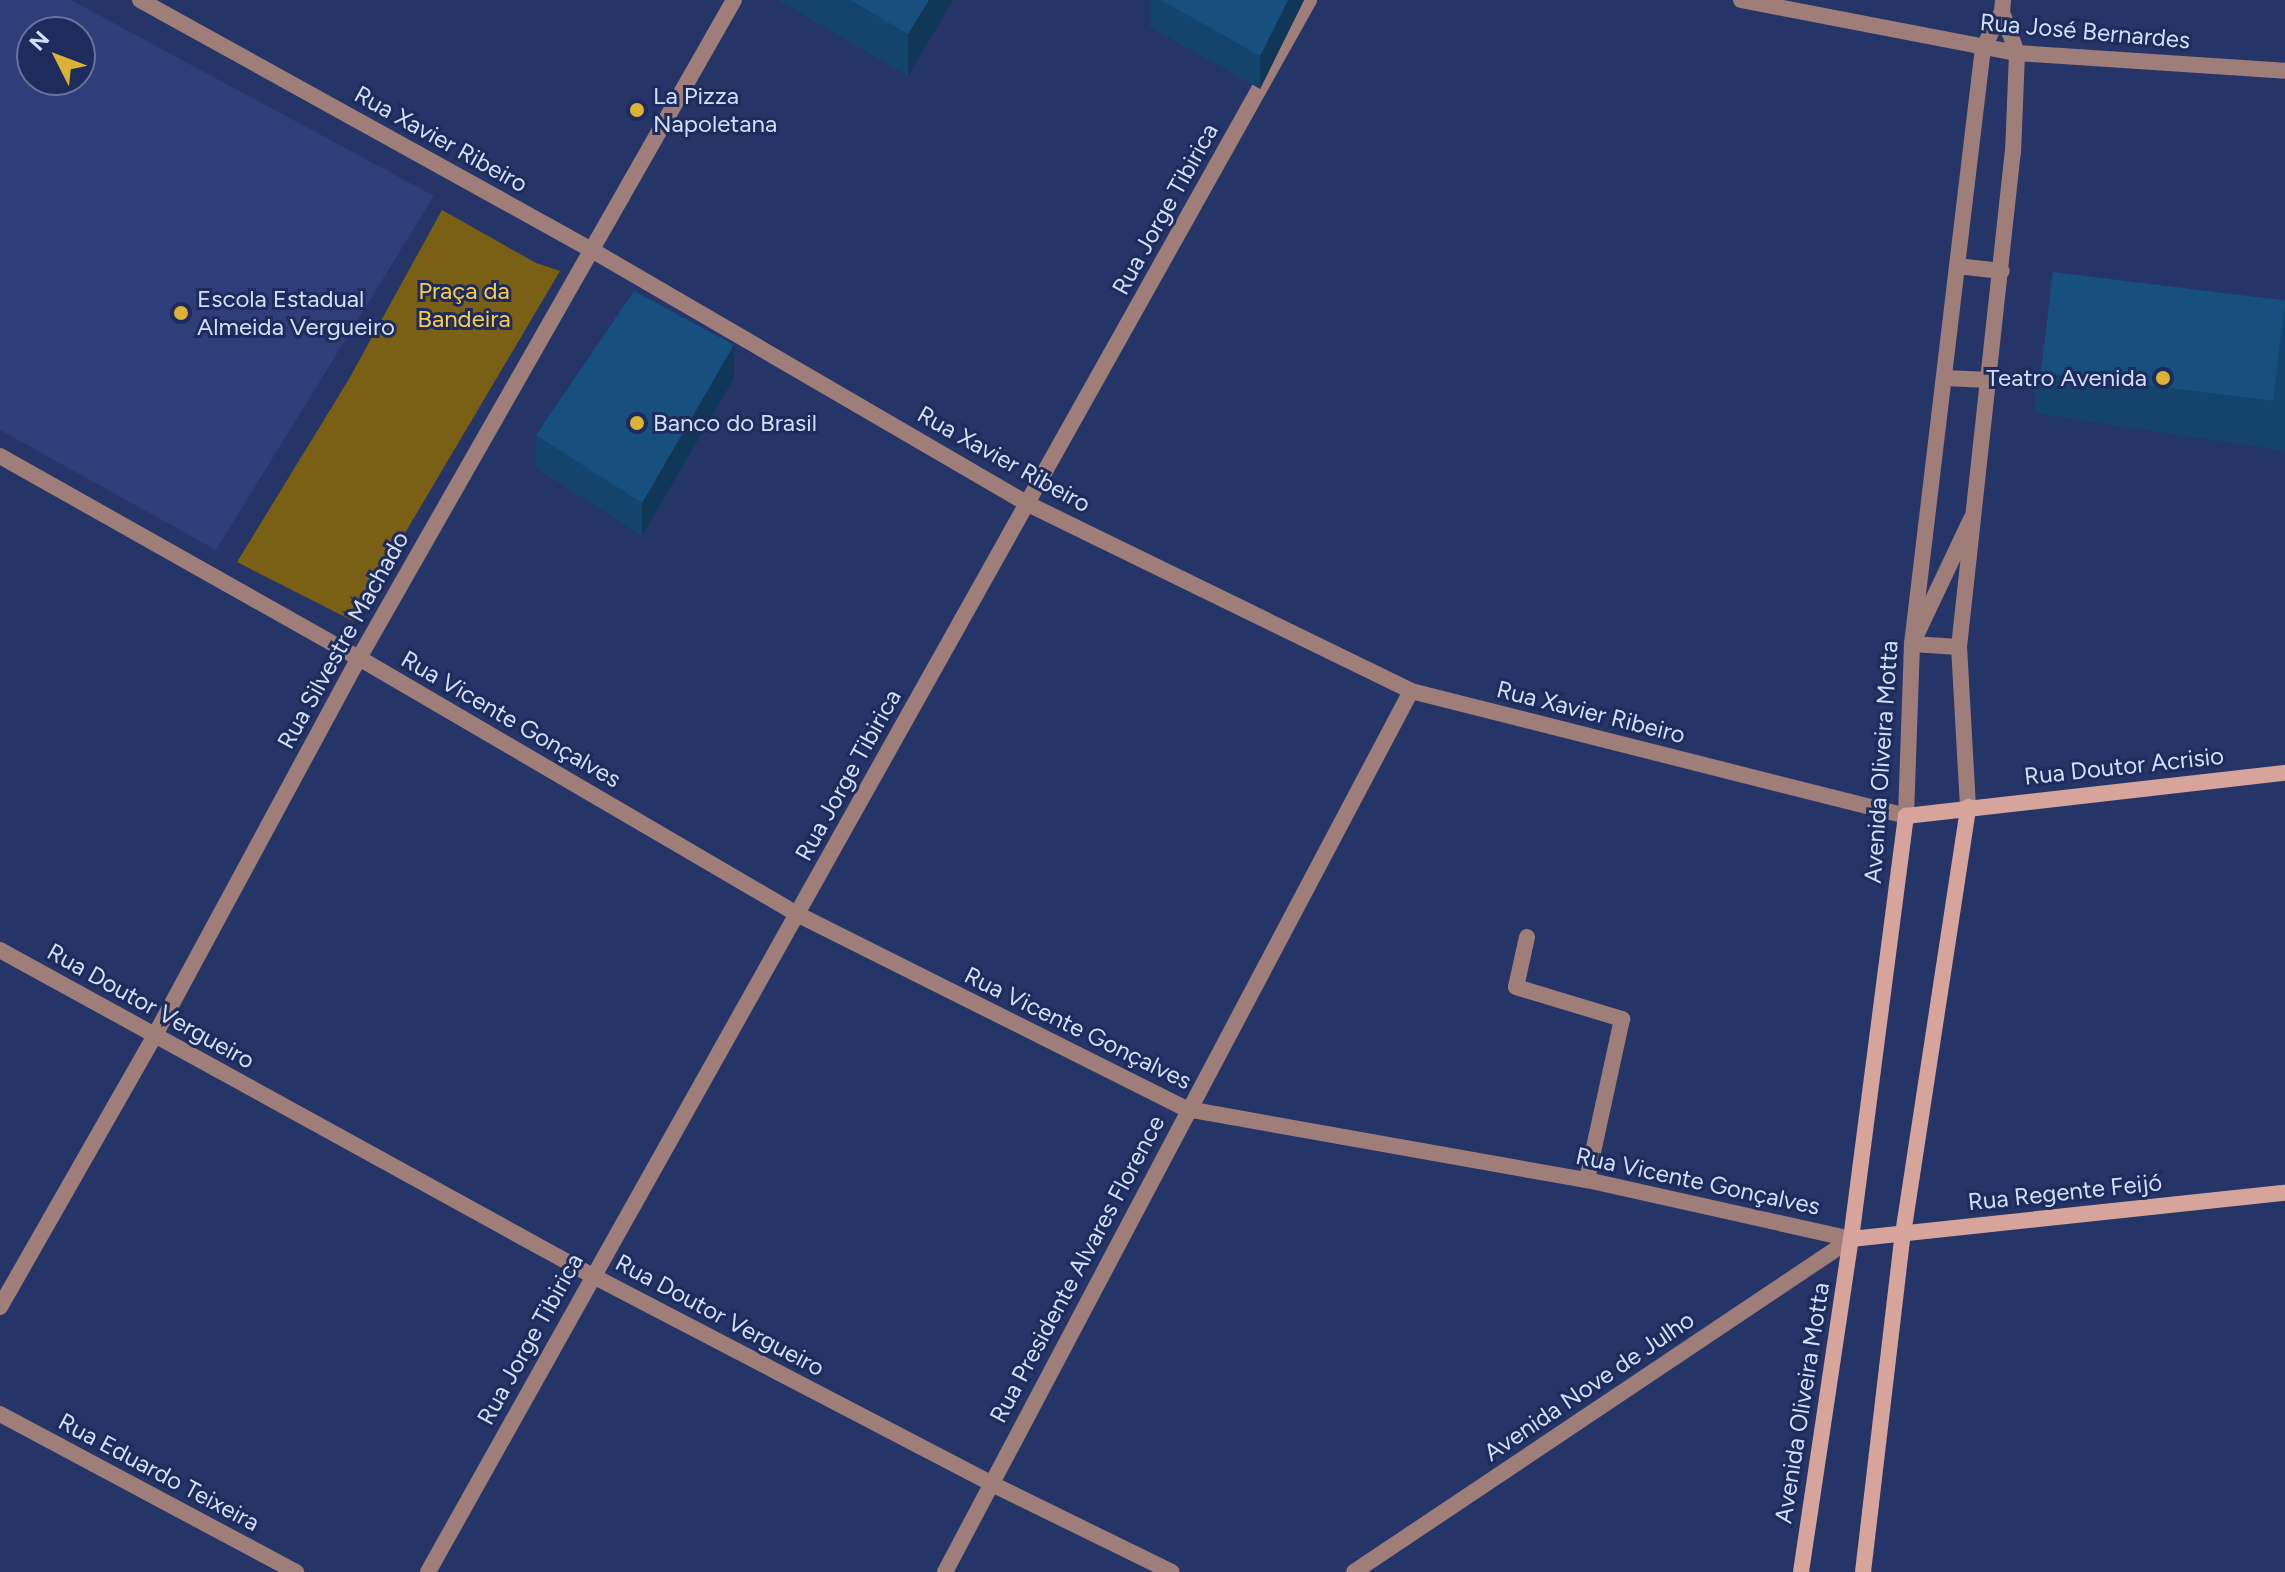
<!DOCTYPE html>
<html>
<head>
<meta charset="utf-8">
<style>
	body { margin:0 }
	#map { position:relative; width:2285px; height:1572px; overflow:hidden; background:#263568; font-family:Figtree,sans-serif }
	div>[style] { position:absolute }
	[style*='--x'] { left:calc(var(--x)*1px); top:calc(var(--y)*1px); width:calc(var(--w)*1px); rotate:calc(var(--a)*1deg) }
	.built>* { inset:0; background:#2d3e78 }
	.green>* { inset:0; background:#796014 }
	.service>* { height:16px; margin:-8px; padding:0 8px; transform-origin:8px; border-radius:8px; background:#9f7e79 }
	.minor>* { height:16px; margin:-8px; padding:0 8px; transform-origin:8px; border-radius:8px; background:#9f7e79 }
	.tertiary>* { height:16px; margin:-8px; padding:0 8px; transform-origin:8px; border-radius:8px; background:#9f7e79 }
	.secondary>* { height:16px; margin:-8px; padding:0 8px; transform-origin:8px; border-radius:8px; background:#d7a49c }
	.wall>* { inset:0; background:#14446c }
	.shaded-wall>* { inset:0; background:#103758 }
	.building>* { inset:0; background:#174f7e; transform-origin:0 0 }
	.dots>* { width:22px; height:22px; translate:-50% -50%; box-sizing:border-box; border:4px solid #1d2b5d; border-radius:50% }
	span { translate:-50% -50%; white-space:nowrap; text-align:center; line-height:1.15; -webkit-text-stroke:6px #1d2b5d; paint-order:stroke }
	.street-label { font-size:24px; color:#d2dffe }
	.poi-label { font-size:24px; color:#d2dffe }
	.left { translate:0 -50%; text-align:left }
	.right { translate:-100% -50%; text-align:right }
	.park-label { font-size:24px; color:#fbcc49 }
	.north { position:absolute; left:16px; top:16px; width:80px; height:80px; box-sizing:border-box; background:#1d2b5d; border:2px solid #65739d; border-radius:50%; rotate:312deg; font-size:22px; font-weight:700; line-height:32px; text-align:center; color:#d2dffe }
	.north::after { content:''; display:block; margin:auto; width:28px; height:36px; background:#ddb133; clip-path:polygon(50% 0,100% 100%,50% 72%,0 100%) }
</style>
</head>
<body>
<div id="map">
	<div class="built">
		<i style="clip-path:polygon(evenodd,0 0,71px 0,434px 196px,216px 550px,0 430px,0 0,32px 32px,80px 32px,80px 80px,32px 80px,32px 32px)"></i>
	</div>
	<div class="green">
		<i style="clip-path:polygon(442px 210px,536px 263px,560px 271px,353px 621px,237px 562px,349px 379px)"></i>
	</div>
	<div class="service">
		<i style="--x:1527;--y:937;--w:51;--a:102.4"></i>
		<i style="--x:1516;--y:987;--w:111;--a:16.8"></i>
		<i style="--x:1622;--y:1019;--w:165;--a:102.3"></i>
	</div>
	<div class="minor">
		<i style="--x:140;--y:0;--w:514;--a:28.96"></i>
		<i style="--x:590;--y:249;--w:507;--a:30.21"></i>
		<i style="--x:1028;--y:504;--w:426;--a:26"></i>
		<i style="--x:1411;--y:691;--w:511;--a:14.17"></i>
		<i style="--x:2002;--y:12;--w:44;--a:69.9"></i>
		<i style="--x:1983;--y:48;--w:41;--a:-62.2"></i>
		<i style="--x:2002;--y:12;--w:12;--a:-85"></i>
		<i style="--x:0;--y:456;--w:412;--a:29.4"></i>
		<i style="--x:359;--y:658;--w:507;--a:30.31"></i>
		<i style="--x:797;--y:914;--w:436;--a:26.6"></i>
		<i style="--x:1187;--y:1109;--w:406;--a:10.1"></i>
		<i style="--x:1587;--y:1180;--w:271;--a:12.6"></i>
		<i style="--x:0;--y:950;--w:677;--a:28.8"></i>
		<i style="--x:593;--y:1276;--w:450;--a:27.5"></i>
		<i style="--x:992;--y:1484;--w:200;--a:26.1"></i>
		<i style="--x:0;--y:1307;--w:313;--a:-60.3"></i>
		<i style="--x:155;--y:1035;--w:429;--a:-61.6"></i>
		<i style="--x:359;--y:658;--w:757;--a:-60.32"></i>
		<i style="--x:0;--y:1414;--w:336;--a:28.1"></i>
		<i style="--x:428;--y:1572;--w:1802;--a:-60.73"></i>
		<i style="--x:945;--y:1572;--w:997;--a:-62.12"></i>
		<i style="--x:1354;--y:1572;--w:598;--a:-33.82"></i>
	</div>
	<div class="tertiary">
		<i style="--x:1741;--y:0;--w:281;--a:10.9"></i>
		<i style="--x:2017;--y:53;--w:269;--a:3.8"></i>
		<i style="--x:1957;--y:266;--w:45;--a:6.3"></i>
		<i style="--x:1944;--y:378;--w:46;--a:2.5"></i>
		<i style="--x:1959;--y:647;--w:47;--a:-176.3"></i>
		<i style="--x:1912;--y:644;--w:138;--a:-64.7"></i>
		<i style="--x:1968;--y:807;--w:160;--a:-93.2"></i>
		<i style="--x:1959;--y:647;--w:497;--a:-83.8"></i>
		<i style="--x:2013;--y:153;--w:100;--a:-87.7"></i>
		<i style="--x:1906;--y:816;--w:172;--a:-88"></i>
		<i style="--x:1912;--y:644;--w:600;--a:-83.21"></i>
	</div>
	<div class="secondary">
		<i style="--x:1851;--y:1239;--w:436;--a:-6.1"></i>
		<i style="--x:1801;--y:1572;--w:337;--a:-81.5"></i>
		<i style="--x:1851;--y:1239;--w:427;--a:-82.6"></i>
		<i style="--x:1906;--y:816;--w:381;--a:-6.5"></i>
		<i style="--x:1863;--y:1572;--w:340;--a:-83.3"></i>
		<i style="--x:1903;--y:1234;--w:432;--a:-81.3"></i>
	</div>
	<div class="wall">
		<i style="clip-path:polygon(780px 0,953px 0,908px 76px,780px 1px)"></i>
		<i style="clip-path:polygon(1150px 0,1304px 0,1260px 89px,1150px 27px)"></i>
		<i style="clip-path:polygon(2285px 300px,2285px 451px,2035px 413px,2035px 371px)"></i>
		<i style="clip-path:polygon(734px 378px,642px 536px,536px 468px,536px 435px)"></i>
	</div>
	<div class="shaded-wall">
		<i style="clip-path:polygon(929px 0,953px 0,908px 76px,908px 34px)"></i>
		<i style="clip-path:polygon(1288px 0,1304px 0,1260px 89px,1260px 56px)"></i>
		<i style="clip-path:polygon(734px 345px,734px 378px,642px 536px,642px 503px)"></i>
	</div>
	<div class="building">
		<i style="clip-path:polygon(850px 0,929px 0,908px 34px)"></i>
		<i style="clip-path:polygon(1161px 0,1288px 0,1260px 56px)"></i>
		<i style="left:2053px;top:272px;width:234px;height:101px;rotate:7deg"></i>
		<i style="clip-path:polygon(634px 291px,734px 345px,642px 503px,536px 435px)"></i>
	</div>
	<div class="dots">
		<i style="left:637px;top:110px;background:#ddb133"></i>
		<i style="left:181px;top:313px;background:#ddb133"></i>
		<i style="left:2163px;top:378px;background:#ddb133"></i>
		<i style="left:637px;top:423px;background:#ddb133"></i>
	</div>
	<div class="street-label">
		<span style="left:2085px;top:31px;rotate:5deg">Rua José Bernardes</span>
		<span style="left:441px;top:139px;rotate:29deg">Rua Xavier Ribeiro</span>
		<span style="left:1165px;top:209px;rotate:-61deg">Rua Jorge Tibirica</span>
		<span style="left:1004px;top:459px;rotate:29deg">Rua Xavier Ribeiro</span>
		<span style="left:343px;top:640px;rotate:-61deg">Rua Silvestre Machado</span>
		<span style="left:1591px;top:712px;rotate:14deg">Rua Xavier Ribeiro</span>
		<span style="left:511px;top:719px;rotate:30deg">Rua Vicente Gonçalves</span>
		<span style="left:1881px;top:762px;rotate:-86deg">Avenida Oliveira Motta</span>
		<span style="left:2124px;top:766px;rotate:-6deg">Rua Doutor Acrisio</span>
		<span style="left:848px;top:775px;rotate:-61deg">Rua Jorge Tibirica</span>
		<span style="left:151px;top:1006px;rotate:29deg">Rua Doutor Vergueiro</span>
		<span style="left:1078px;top:1028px;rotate:26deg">Rua Vicente Gonçalves</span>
		<span style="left:1698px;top:1181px;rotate:12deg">Rua Vicente Gonçalves</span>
		<span style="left:2065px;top:1192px;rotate:-6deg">Rua Regente Feijó</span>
		<span style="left:1077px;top:1269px;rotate:-62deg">Rua Presidente Alvares Florence</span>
		<span style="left:720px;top:1315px;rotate:28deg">Rua Doutor Vergueiro</span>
		<span style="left:530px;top:1339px;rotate:-61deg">Rua Jorge Tibirica</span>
		<span style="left:1589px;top:1386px;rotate:-34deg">Avenida Nove de Julho</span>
		<span style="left:1802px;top:1403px;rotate:-81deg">Avenida Oliveira Motta</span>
		<span style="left:159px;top:1472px;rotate:28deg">Rua Eduardo Teixeira</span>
	</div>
	<div class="poi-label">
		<span class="left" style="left:653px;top:110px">La Pizza<br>Napoletana</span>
		<span class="left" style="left:197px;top:313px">Escola Estadual<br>Almeida Vergueiro</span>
		<span class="right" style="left:2147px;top:378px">Teatro Avenida</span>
		<span class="left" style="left:653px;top:423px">Banco do Brasil</span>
	</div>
	<div class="park-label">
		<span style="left:464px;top:305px">Praça da<br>Bandeira</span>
	</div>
	<div class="north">N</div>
</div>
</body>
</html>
